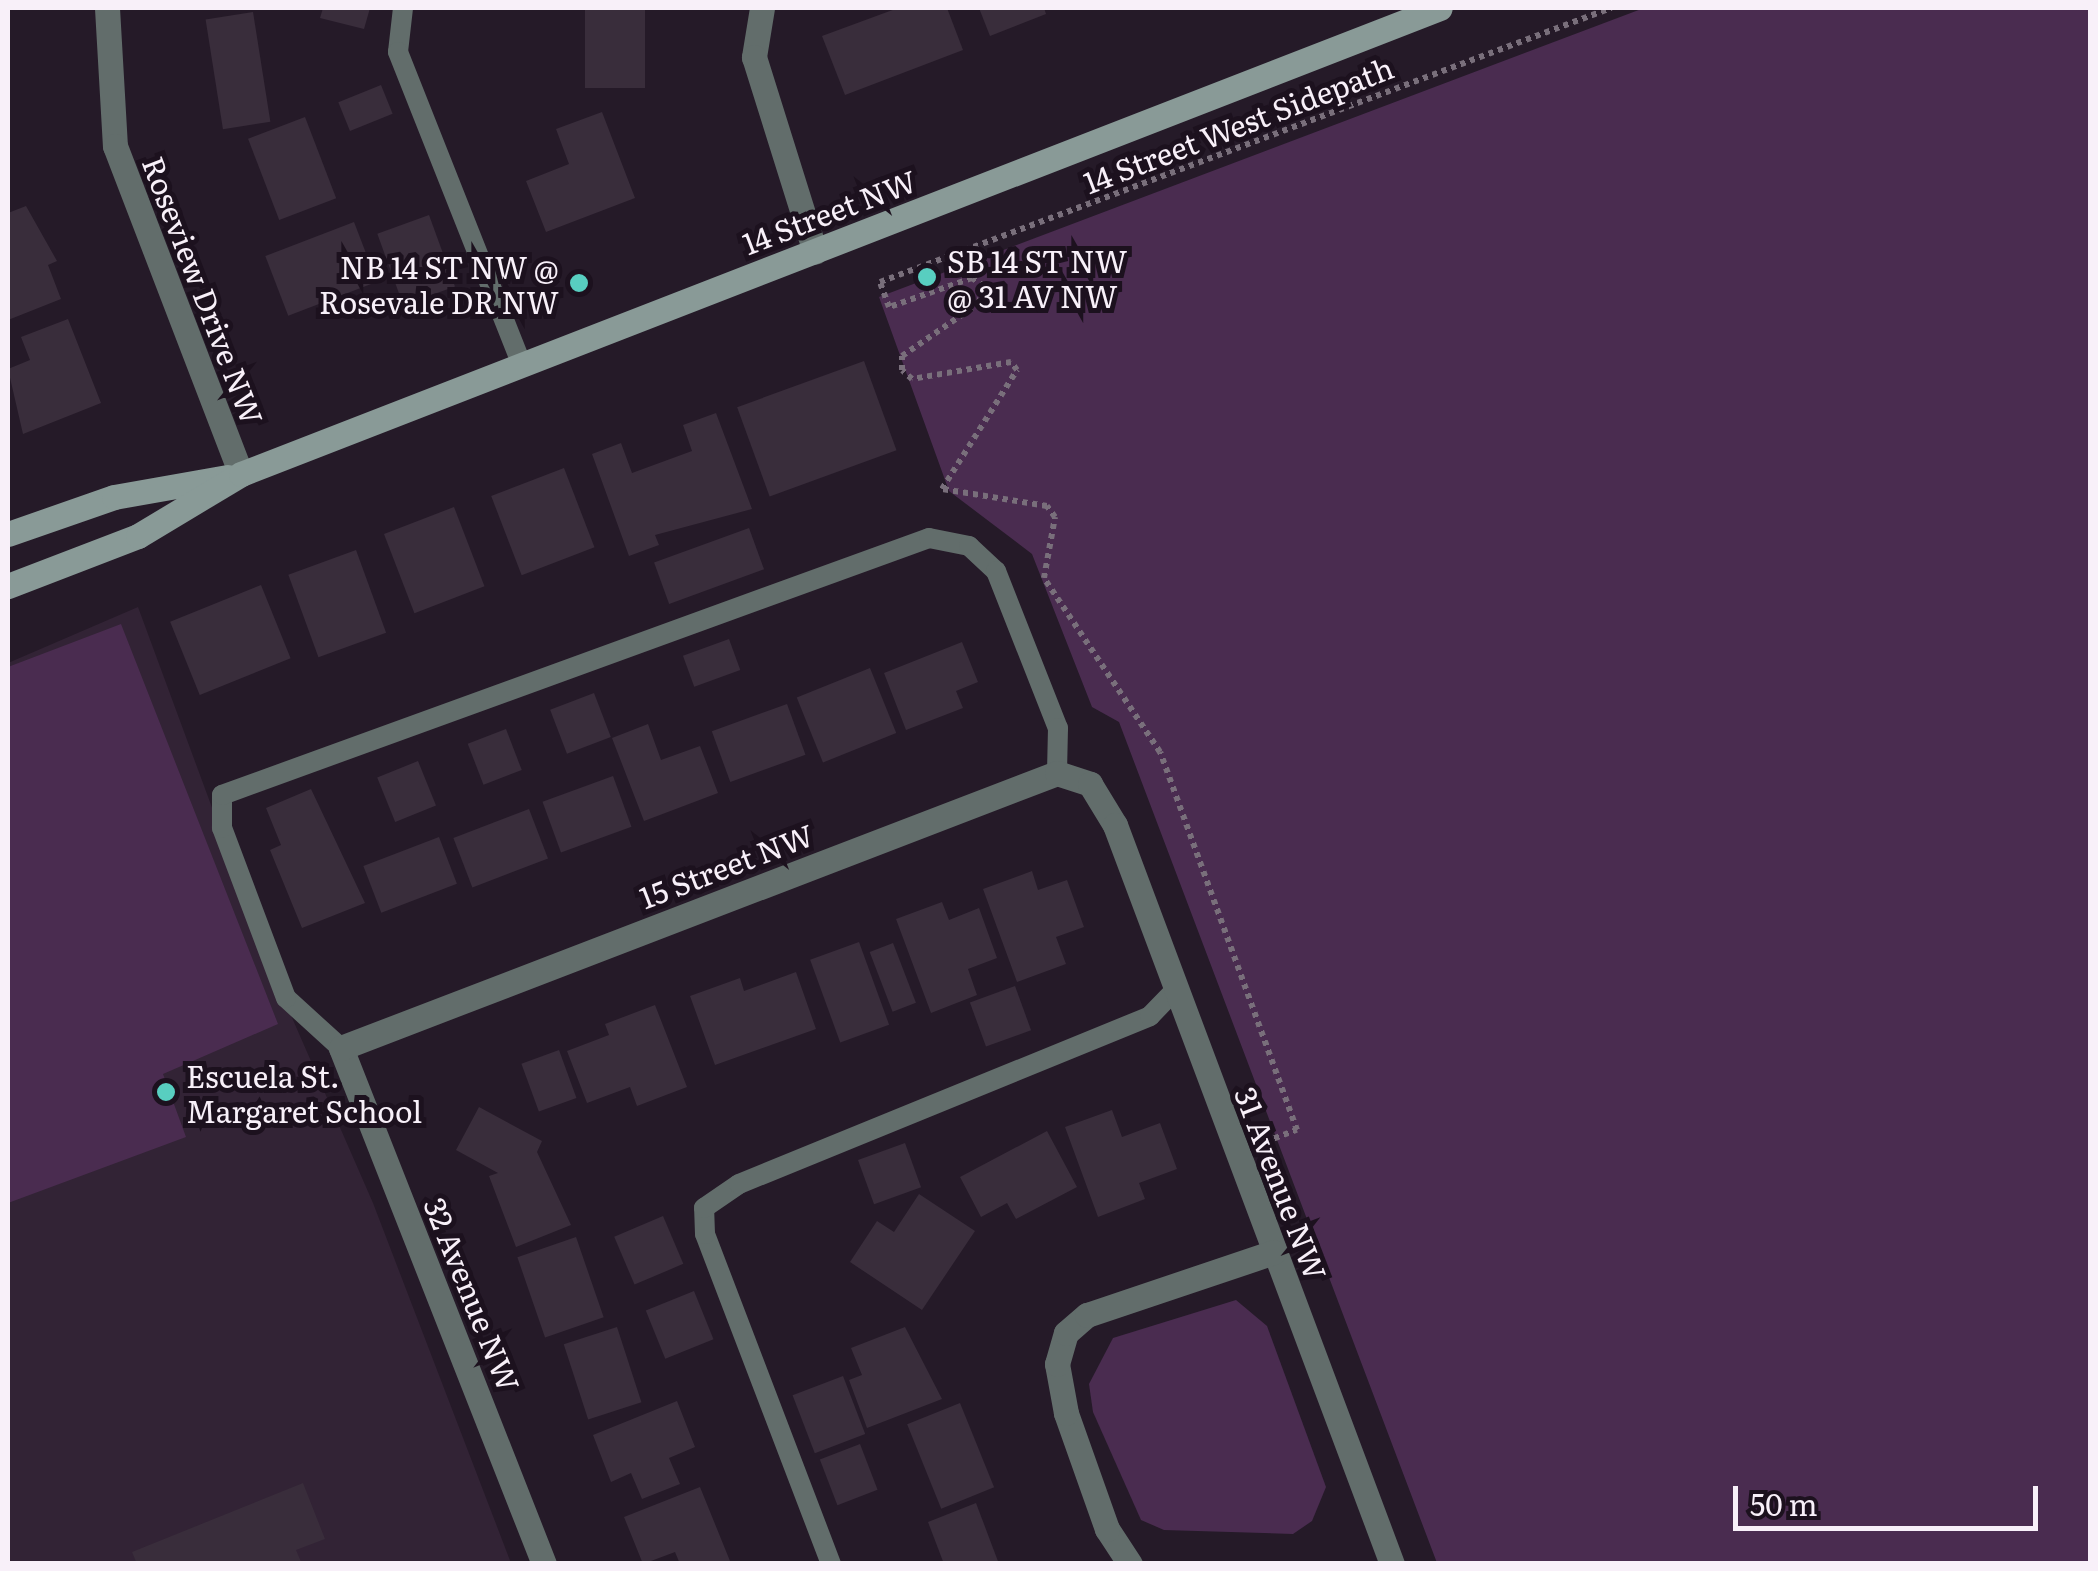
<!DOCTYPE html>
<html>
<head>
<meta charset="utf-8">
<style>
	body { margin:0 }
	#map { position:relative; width:2098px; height:1571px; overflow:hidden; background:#251a28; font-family:Literata,serif }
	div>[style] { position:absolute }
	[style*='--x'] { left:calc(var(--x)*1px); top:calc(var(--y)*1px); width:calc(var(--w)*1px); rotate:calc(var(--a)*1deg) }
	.built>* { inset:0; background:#322335 }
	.green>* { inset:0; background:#4a2c50 }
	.building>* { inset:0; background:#392d3b; transform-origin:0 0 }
	.path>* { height:6px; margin-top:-3px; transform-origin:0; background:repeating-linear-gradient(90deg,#796f7b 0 5px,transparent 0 10px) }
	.lane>* { height:20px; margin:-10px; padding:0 10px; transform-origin:10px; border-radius:10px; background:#626d6b }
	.street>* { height:25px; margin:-12.5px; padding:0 12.5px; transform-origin:12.5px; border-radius:12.5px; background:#626d6b }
	.secondary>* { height:25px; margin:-12.5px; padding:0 12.5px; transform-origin:12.5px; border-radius:12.5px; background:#899a97 }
	.dots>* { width:28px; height:28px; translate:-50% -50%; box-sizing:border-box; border:5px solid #1c111e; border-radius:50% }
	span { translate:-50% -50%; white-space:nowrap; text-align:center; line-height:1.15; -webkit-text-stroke:10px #1c111e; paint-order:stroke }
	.street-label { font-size:30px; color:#f8f0f9 }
	.poi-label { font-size:30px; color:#f8f0f9 }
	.left { translate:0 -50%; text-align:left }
	.right { translate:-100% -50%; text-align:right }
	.frame { position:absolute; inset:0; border:10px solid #f8f0f9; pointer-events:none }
	.scale { position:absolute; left:1733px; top:1486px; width:305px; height:45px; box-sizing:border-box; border:5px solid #f8f0f9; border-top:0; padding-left:12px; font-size:30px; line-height:35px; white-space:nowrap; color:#f8f0f9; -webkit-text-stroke:8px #1c111e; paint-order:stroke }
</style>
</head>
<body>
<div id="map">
	<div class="built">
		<i style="clip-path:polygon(138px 607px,276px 981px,373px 1203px,511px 1563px,8px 1563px,8px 663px)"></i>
	</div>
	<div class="green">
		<i style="clip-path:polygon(1644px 8px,2090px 8px,2090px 1563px,1437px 1563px,1119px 722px,1092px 707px,1032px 554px,949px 491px,879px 297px)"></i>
		<i style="clip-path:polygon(121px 624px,278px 1024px,163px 1074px,186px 1137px,8px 1203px,8px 667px)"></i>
		<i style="clip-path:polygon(1236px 1300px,1267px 1326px,1326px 1487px,1312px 1521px,1293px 1534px,1164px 1530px,1141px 1520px,1093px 1412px,1089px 1384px,1113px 1338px)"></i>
	</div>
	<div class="building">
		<i style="clip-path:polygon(323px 8px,370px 8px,364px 29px,320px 18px)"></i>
		<i style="left:585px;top:8px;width:60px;height:80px"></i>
		<i style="clip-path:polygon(898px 8px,947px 8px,963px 50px,845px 95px,822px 36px)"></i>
		<i style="clip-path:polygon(979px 8px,1044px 8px,1046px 14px,990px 36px)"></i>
		<i style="left:253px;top:12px;width:111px;height:48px;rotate:81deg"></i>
		<i style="left:381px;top:85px;width:31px;height:46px;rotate:68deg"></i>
		<i style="clip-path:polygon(602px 112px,635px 198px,546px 232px,526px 181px,569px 164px,556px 129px)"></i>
		<i style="left:305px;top:117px;width:87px;height:61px;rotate:69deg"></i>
		<i style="clip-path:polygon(26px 206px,57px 261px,48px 265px,61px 299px,8px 320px,8px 213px)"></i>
		<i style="left:429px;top:215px;width:76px;height:55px;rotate:70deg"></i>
		<i style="left:354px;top:222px;width:64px;height:95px;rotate:69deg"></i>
		<i style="clip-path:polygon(68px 319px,101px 403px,23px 434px,8px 369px,30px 360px,21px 337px)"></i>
		<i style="left:864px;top:361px;width:95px;height:135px;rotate:70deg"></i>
		<i style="clip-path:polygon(716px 413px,752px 509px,655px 535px,659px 545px,629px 556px,592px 454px,621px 443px,632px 473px,692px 451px,683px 425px)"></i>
		<i style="left:564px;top:468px;width:85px;height:78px;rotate:69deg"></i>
		<i style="left:454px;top:507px;width:85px;height:75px;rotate:69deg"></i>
		<i style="left:749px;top:528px;width:44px;height:101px;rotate:70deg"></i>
		<i style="left:356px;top:550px;width:88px;height:72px;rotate:70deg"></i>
		<i style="left:261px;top:585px;width:79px;height:98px;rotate:68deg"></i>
		<i style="left:729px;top:639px;width:33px;height:49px;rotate:70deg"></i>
		<i style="clip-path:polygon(962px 642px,978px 682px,956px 691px,963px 708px,906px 730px,884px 673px)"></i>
		<i style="left:870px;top:668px;width:70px;height:79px;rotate:68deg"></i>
		<i style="left:594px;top:693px;width:47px;height:47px;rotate:69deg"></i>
		<i style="left:787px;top:704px;width:54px;height:80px;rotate:70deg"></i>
		<i style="clip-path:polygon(648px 724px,661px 760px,700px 746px,718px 793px,644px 821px,612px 738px)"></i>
		<i style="left:506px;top:729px;width:44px;height:41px;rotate:69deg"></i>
		<i style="left:418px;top:761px;width:48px;height:44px;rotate:68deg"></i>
		<i style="left:613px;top:776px;width:54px;height:75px;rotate:70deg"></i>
		<i style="clip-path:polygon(311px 789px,365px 903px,302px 928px,270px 850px,281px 845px,266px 808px)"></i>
		<i style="left:529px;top:809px;width:53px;height:81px;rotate:69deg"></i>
		<i style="left:439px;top:837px;width:50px;height:81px;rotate:69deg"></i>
		<i style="clip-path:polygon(1032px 871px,1038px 890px,1067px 880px,1084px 927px,1056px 937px,1066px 964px,1017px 982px,983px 889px)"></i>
		<i style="clip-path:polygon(942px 902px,949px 920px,979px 908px,997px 958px,968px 969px,977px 995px,931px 1013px,896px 919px)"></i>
		<i style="left:859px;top:942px;width:88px;height:52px;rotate:70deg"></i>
		<i style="left:893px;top:943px;width:64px;height:25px;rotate:69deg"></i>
		<i style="clip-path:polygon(796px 972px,816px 1029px,715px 1065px,690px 996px,740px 978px,744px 991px)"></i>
		<i style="left:1015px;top:986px;width:47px;height:48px;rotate:70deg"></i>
		<i style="clip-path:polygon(655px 1005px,687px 1087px,637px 1106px,630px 1087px,587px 1103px,567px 1051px,609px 1035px,605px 1024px)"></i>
		<i style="left:559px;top:1050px;width:51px;height:40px;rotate:70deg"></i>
		<i style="clip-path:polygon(479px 1107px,542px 1141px,537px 1152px,571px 1225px,516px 1247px,489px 1176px,498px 1173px,456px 1150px)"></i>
		<i style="clip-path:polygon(1112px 1110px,1122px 1137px,1160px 1123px,1177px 1169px,1139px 1183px,1145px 1199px,1098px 1217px,1065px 1127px)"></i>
		<i style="clip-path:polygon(1047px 1131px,1077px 1187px,1016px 1219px,1007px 1203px,981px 1217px,960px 1177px)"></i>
		<i style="left:905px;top:1143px;width:47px;height:50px;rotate:70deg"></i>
		<i style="clip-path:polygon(919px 1194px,975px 1231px,922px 1310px,850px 1262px,877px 1221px,894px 1232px)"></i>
		<i style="left:663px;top:1216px;width:52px;height:53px;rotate:67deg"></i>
		<i style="left:576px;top:1237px;width:85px;height:62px;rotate:71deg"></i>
		<i style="left:694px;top:1291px;width:52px;height:52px;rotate:68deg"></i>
		<i style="left:617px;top:1327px;width:79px;height:56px;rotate:72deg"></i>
		<i style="clip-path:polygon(905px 1327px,942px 1399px,867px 1428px,849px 1380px,862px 1375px,851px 1348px)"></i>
		<i style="left:843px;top:1376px;width:62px;height:54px;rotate:69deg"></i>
		<i style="clip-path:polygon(677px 1401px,695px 1447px,669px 1458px,680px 1484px,642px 1499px,631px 1473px,611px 1482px,593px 1435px)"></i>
		<i style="left:960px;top:1403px;width:91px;height:57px;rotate:68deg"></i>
		<i style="left:860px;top:1444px;width:49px;height:43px;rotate:69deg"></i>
		<i style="clip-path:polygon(303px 1483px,325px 1539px,296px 1550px,302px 1564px,137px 1564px,132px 1552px)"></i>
		<i style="clip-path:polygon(700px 1487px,730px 1561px,680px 1564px,675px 1552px,643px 1564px,624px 1517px)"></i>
		<i style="clip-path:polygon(976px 1503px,999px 1564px,944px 1564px,928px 1522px)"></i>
	</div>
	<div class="path">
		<i style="--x:1265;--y:1142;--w:34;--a:-21"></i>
		<i style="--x:1297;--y:1130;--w:402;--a:-109.9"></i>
		<i style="--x:1160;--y:752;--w:209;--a:-123.7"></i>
		<i style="--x:1044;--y:578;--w:62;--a:-79.8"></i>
		<i style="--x:1055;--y:517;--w:14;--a:-126"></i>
		<i style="--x:1047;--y:506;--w:106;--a:-170.8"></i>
		<i style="--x:942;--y:489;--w:141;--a:-57.8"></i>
		<i style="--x:1017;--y:370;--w:10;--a:-127"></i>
		<i style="--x:1011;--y:362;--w:100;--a:170.3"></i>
		<i style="--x:912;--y:379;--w:13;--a:-138"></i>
		<i style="--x:902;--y:370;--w:14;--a:-90"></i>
		<i style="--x:902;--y:356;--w:93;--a:-34.5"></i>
		<i style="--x:979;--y:303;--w:18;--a:-74"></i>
		<i style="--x:984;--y:286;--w:14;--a:-146"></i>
		<i style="--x:972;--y:278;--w:88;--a:160.7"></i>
		<i style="--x:889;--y:307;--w:27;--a:-110"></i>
		<i style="--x:880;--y:282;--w:781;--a:-20.55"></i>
	</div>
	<div class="lane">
		<i style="--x:403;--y:8;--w:44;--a:96.5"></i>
		<i style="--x:398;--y:52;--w:337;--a:68.4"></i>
		<i style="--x:341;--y:1048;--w:74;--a:-137.7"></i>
		<i style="--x:286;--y:998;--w:182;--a:-110.6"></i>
		<i style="--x:222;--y:828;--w:33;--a:-90"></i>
		<i style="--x:222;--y:795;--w:752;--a:-19.98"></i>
		<i style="--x:929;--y:538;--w:41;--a:11.3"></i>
		<i style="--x:969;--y:546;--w:37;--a:43"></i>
		<i style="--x:996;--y:571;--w:169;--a:68.5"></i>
		<i style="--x:1058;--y:728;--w:45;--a:91.3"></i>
		<i style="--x:831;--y:1564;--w:353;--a:-110.9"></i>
		<i style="--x:705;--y:1234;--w:26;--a:-92"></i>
		<i style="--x:704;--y:1208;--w:42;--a:-34.4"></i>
		<i style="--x:739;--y:1184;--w:444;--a:-22.2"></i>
		<i style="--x:1150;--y:1016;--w:35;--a:-46"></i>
	</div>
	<div class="street">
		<i style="--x:107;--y:8;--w:138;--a:86.7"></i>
		<i style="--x:115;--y:146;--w:351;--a:69"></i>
		<i style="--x:762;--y:8;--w:50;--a:99.3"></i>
		<i style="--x:754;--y:57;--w:204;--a:72.6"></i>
		<i style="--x:544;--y:1564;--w:554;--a:-111.48"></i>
		<i style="--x:341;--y:1048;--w:767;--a:-21.01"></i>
		<i style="--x:1057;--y:773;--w:35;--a:18"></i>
		<i style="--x:1090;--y:784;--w:48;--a:58.6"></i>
		<i style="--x:1115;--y:825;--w:789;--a:69.45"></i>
		<i style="--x:1130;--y:1564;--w:42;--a:-123.3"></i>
		<i style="--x:1107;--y:1529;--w:123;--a:-109.5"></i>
		<i style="--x:1066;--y:1413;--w:50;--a:-100.4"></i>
		<i style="--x:1057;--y:1364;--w:32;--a:-74"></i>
		<i style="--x:1066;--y:1333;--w:28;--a:-41"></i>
		<i style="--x:1087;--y:1315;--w:197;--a:-18.6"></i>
	</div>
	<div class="secondary">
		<i style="--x:8;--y:534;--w:112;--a:-19.2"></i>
		<i style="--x:114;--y:497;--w:115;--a:-10"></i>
		<i style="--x:8;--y:586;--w:139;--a:-21"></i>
		<i style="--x:138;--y:536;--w:120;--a:-31"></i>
		<i style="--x:241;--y:474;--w:1286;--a:-21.24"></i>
	</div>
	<div class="dots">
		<i style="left:927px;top:277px;background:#58cec0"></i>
		<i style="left:579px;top:283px;background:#58cec0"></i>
		<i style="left:166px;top:1092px;background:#58cec0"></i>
	</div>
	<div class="street-label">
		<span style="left:1238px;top:124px;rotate:-21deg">14 Street West Sidepath</span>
		<span style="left:829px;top:211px;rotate:-21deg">14 Street NW</span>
		<span style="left:204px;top:290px;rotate:69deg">Roseview Drive NW</span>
		<span style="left:726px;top:865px;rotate:-21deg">15 Street NW</span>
		<span style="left:1282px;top:1183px;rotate:69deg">31 Avenue NW</span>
		<span style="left:473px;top:1294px;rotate:68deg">32 Avenue NW</span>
	</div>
	<div class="poi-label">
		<span class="left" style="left:947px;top:277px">SB 14 ST NW<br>@ 31 AV NW</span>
		<span class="right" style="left:559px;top:283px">NB 14 ST NW @<br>Rosevale DR NW</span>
		<span class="left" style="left:186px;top:1092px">Escuela St.<br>Margaret School</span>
	</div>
	<div class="frame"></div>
	<div class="scale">50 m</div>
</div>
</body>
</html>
